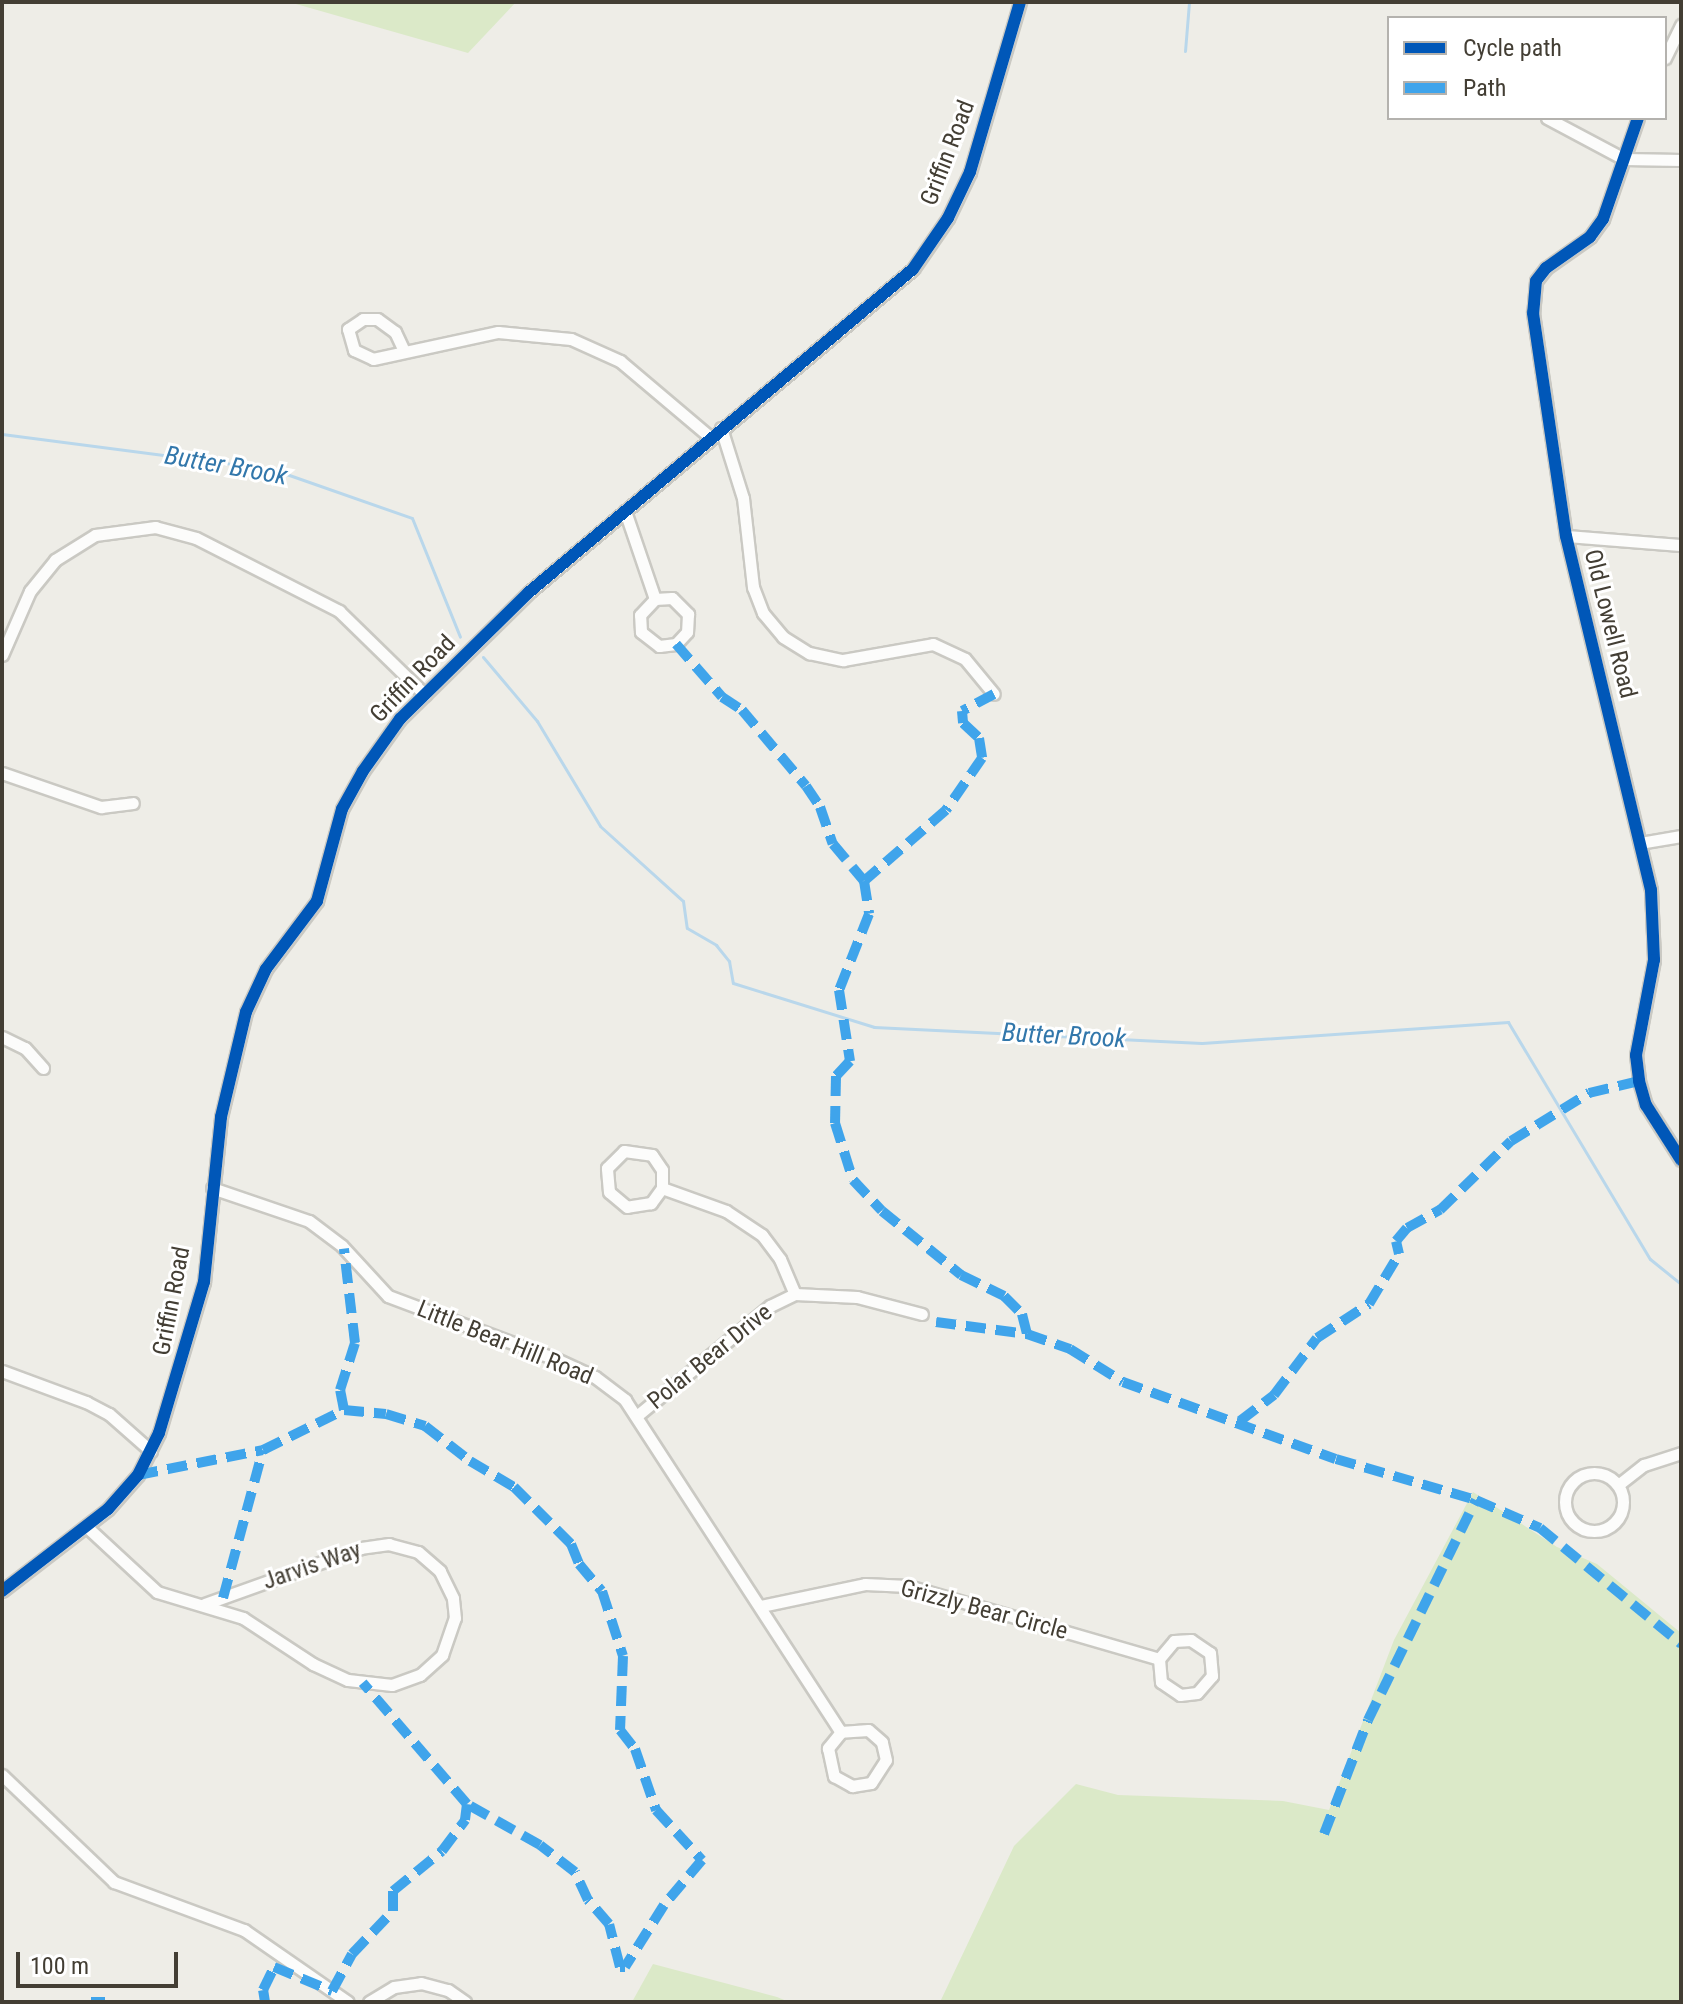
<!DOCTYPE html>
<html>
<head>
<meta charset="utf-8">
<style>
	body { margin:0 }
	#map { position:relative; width:1683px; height:2004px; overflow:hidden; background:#eeede7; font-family:"Roboto Condensed",sans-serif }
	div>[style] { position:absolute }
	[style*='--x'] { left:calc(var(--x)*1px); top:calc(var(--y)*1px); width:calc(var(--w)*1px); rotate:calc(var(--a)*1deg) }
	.green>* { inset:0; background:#dbe9c8 }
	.stream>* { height:3px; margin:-1.5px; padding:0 1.5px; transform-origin:1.5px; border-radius:1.5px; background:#b9d7eb }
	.roads { filter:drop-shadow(2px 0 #cac9c3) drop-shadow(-2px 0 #cac9c3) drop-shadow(0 2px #cac9c3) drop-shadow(0 -2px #cac9c3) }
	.street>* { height:11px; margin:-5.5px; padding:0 5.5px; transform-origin:5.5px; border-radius:5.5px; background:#fcfcfb }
	.street>.ring { margin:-5.5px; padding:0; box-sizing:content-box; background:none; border:11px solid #fcfcfb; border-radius:50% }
	.quiet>* { height:10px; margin-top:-5px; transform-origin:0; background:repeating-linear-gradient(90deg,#3fa4eb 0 20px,transparent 0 30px) }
	.cycleway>* { height:12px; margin:-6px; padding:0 6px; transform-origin:6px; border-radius:6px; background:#0057b8 }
	span { translate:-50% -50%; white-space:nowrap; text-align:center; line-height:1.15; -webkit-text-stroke:6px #fff; paint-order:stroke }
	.street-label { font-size:24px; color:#433e34 }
	.water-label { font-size:26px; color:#3277ab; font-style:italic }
	.frame { position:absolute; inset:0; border:4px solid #433e34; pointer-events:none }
	.legend { position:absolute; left:1387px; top:16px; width:280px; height:104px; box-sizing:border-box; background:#fff; border:2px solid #b4b2ae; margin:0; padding:10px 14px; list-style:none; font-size:24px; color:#433e34 }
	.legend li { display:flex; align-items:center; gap:16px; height:40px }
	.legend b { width:40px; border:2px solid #b4b2ae }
	.scale { position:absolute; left:16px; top:1952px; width:162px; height:36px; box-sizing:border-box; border:4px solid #433e34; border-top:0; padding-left:10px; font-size:24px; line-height:28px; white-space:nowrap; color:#433e34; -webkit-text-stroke:6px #fff; paint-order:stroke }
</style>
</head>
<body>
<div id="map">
	<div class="green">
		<i style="clip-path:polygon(289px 2px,516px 2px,468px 53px)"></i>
		<i style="clip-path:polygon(1473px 1492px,1557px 1547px,1597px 1564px,1681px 1633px,1681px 2002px,940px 2002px,1014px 1846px,1076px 1784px,1118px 1795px,1283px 1801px,1329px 1810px,1394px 1640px)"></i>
		<i style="clip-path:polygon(653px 1964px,777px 1997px,789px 2002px,632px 2002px)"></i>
	</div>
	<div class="stream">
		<i style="--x:1185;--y:51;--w:49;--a:-85.3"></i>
		<i style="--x:2;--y:434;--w:272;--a:7.4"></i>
		<i style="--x:272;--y:469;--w:148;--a:19.3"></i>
		<i style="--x:412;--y:518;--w:128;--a:68"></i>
		<i style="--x:483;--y:657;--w:84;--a:49.8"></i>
		<i style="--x:537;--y:721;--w:122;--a:59"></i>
		<i style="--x:600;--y:826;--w:112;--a:42.1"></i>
		<i style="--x:683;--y:901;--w:27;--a:82"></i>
		<i style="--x:687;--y:928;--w:34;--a:30"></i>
		<i style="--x:716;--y:945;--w:21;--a:51"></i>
		<i style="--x:729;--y:961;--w:22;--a:80"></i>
		<i style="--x:733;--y:983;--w:148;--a:17.3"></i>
		<i style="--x:874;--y:1027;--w:328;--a:2.8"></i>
		<i style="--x:1202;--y:1043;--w:307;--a:-3.9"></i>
		<i style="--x:1508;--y:1022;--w:276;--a:59.1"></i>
		<i style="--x:1650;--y:1259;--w:40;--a:39"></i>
	</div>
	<div class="roads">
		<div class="street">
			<i style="--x:1665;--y:58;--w:37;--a:-64"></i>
			<i style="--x:1547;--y:118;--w:87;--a:28"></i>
			<i style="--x:1624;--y:159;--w:57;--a:1"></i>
			<i style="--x:1638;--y:118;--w:107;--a:109.1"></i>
			<i style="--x:1603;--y:219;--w:22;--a:126"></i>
			<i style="--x:1590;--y:237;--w:54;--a:144.8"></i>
			<i style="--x:1546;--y:268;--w:16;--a:128"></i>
			<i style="--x:1536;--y:281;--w:32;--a:95"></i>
			<i style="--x:1533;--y:313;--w:225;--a:81.6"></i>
			<i style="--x:1566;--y:536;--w:364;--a:76.5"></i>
			<i style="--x:1651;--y:890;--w:70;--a:87.5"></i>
			<i style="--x:1654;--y:960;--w:97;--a:100.7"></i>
			<i style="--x:1636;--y:1055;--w:26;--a:83"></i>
			<i style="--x:1639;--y:1081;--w:25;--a:74"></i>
			<i style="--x:1646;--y:1105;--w:65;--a:57.5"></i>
			<i style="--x:404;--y:351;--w:21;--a:-115"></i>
			<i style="--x:395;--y:332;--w:22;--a:-144"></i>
			<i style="--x:377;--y:319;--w:14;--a:180"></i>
			<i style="--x:363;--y:319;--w:18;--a:146"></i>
			<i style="--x:348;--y:329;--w:22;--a:74"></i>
			<i style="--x:354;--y:350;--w:21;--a:25"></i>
			<i style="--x:373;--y:359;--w:128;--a:-12.2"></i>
			<i style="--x:498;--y:332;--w:73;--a:5.5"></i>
			<i style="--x:571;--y:339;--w:54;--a:24.2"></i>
			<i style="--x:620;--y:361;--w:118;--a:40.2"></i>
			<i style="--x:721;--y:428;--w:73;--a:72.6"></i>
			<i style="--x:743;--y:498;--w:90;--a:83.6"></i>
			<i style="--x:753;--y:587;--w:28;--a:69"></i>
			<i style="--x:763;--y:613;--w:31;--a:50"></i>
			<i style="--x:783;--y:637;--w:31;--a:32"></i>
			<i style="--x:809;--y:653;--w:35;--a:12"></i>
			<i style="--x:843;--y:660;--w:91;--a:-10.1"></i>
			<i style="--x:933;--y:644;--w:35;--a:25"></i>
			<i style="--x:965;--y:659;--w:45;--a:50.4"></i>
			<i style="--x:625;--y:511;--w:93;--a:71.2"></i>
			<i style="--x:655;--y:599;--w:17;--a:-3"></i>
			<i style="--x:672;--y:598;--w:23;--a:45"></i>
			<i style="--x:688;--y:614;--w:18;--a:93"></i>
			<i style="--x:687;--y:632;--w:16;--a:133"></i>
			<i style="--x:676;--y:644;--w:17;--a:173"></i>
			<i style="--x:659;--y:646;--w:23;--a:-142"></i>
			<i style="--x:641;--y:632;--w:17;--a:-93"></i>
			<i style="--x:640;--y:615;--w:22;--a:-47"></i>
			<i style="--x:1566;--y:536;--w:115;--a:4.5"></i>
			<i style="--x:2;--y:655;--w:70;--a:-66.4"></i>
			<i style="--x:30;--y:591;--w:40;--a:-51"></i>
			<i style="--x:55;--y:560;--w:47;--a:-32"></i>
			<i style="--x:95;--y:535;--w:61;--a:-7.6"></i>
			<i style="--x:155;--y:527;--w:42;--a:15"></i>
			<i style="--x:196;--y:538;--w:161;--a:27"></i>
			<i style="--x:339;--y:611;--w:120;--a:44.3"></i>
			<i style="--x:2;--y:773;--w:105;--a:19"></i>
			<i style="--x:101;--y:807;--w:32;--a:-7"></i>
			<i style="--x:1640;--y:843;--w:42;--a:-9.7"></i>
			<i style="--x:2;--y:1037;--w:25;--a:26"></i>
			<i style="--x:25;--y:1048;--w:27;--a:48"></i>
			<i style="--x:212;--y:1188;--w:102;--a:18.8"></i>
			<i style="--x:309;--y:1221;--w:41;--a:37.1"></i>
			<i style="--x:342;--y:1246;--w:68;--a:47.4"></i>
			<i style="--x:388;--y:1296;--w:179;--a:20.6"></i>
			<i style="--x:556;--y:1359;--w:43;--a:24.8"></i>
			<i style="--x:595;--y:1377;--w:38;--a:37"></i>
			<i style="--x:625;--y:1400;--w:396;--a:57"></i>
			<i style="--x:841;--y:1732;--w:21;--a:129"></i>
			<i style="--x:828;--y:1748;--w:29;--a:78"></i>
			<i style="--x:834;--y:1776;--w:21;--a:29"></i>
			<i style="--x:852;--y:1786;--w:19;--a:-9"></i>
			<i style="--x:871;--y:1783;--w:27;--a:-57"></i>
			<i style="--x:886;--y:1760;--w:18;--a:-103"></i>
			<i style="--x:882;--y:1742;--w:18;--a:-139"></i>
			<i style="--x:868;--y:1730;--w:27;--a:176"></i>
			<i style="--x:662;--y:1188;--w:19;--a:126"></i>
			<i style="--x:651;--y:1203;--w:24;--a:171"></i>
			<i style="--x:627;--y:1207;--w:23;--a:-140"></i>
			<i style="--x:609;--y:1192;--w:24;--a:-95"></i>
			<i style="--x:607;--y:1168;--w:24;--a:-45"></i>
			<i style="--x:624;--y:1151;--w:28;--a:8"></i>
			<i style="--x:652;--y:1155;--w:18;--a:56"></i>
			<i style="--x:662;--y:1170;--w:18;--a:90"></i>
			<i style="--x:662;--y:1188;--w:68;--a:19.8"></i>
			<i style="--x:726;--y:1211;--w:43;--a:33.7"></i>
			<i style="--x:762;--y:1235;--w:30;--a:53"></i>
			<i style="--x:780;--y:1259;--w:38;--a:67"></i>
			<i style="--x:2;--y:1371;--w:90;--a:20.3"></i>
			<i style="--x:86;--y:1402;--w:26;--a:28"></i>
			<i style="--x:109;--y:1414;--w:56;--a:41.4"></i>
			<i style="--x:639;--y:1414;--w:170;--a:-39.5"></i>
			<i style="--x:770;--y:1306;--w:28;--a:-26"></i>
			<i style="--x:795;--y:1294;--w:62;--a:2.8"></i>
			<i style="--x:857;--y:1297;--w:67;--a:14.7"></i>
			<i class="ring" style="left:1565px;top:1473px;width:47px;height:47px"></i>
			<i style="--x:1618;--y:1485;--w:33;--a:-38"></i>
			<i style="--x:1644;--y:1465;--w:39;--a:-18"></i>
			<i style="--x:88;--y:1528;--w:94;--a:42.8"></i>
			<i style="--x:157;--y:1592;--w:90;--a:16.8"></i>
			<i style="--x:243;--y:1618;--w:84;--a:33.3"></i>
			<i style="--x:313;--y:1664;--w:38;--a:25"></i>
			<i style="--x:348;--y:1680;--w:44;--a:6.5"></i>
			<i style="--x:392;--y:1685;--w:30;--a:-20"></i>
			<i style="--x:420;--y:1675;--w:30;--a:-42"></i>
			<i style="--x:442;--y:1655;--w:39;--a:-71"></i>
			<i style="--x:455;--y:1618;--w:20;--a:-96"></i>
			<i style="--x:453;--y:1598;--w:30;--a:-116"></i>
			<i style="--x:440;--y:1571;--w:29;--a:-139"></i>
			<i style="--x:418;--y:1552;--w:30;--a:-165"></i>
			<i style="--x:389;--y:1544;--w:28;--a:172"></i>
			<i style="--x:361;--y:1548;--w:166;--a:160.3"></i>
			<i style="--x:2;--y:1591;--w:134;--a:-37.7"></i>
			<i style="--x:108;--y:1509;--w:45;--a:-48.6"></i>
			<i style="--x:138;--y:1475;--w:47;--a:-63.4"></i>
			<i style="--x:159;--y:1433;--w:158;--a:-73.4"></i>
			<i style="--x:204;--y:1282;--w:166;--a:-84.1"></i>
			<i style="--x:221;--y:1117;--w:108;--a:-76.6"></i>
			<i style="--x:246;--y:1012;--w:47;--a:-65.1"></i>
			<i style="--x:266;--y:969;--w:85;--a:-53.1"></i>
			<i style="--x:317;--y:901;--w:95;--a:-74.8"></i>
			<i style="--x:342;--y:809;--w:43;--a:-61.1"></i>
			<i style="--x:363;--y:771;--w:64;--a:-54.6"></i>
			<i style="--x:400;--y:719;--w:180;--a:-44.5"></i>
			<i style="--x:528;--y:593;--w:503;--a:-40.08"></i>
			<i style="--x:913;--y:269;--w:62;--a:-55.5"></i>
			<i style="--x:948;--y:218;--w:51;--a:-64.4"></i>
			<i style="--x:970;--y:172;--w:177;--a:-73.6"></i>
			<i style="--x:761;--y:1606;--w:106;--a:-11.9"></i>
			<i style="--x:865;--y:1584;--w:43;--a:2.7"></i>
			<i style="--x:908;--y:1586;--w:261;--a:16.2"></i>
			<i style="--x:1159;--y:1659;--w:23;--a:85"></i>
			<i style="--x:1161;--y:1682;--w:23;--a:34"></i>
			<i style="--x:1180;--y:1695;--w:17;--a:-7"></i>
			<i style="--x:1197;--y:1693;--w:23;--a:-49"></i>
			<i style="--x:1212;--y:1676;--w:23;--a:-95"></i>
			<i style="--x:1210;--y:1653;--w:23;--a:-146"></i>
			<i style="--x:1191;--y:1640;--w:17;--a:177"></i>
			<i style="--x:1174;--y:1641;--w:23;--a:130"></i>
			<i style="--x:2;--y:1775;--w:155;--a:43.7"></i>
			<i style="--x:114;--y:1882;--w:139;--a:20.3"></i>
			<i style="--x:244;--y:1930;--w:126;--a:34.7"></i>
			<i style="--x:369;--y:2002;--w:29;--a:-31"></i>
			<i style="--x:394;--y:1987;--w:27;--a:-8"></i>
			<i style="--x:421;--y:1983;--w:28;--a:15"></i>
			<i style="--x:448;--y:1990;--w:21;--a:35"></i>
		</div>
	</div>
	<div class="quiet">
		<i style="--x:676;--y:644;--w:70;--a:49"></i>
		<i style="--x:722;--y:697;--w:24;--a:33"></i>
		<i style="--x:742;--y:710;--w:99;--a:49.9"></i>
		<i style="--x:806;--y:786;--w:25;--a:56"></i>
		<i style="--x:820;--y:807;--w:39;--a:71"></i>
		<i style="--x:833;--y:844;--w:48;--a:50"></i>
		<i style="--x:994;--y:694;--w:36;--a:152"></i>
		<i style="--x:962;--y:711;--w:12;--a:85"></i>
		<i style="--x:963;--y:723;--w:22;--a:43"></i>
		<i style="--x:979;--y:738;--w:20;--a:81"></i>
		<i style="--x:982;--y:758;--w:63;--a:124.7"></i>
		<i style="--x:946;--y:810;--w:108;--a:139.1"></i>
		<i style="--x:864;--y:881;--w:33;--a:81"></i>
		<i style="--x:869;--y:914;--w:82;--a:111.5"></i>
		<i style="--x:839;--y:990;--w:72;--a:81.2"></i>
		<i style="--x:850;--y:1061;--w:21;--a:133"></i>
		<i style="--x:836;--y:1076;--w:47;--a:91.2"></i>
		<i style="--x:835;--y:1123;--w:60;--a:72.5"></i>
		<i style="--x:853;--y:1180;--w:42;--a:46.9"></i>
		<i style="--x:882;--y:1211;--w:102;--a:39"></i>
		<i style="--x:961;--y:1275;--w:48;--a:26"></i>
		<i style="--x:1004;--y:1296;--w:25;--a:45"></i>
		<i style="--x:1022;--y:1314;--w:21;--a:76"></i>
		<i style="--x:936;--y:1322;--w:92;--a:7.5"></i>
		<i style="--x:1027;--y:1334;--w:46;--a:19.2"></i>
		<i style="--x:1070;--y:1349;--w:62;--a:31.9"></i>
		<i style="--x:1123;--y:1382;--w:226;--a:19.9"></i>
		<i style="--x:1336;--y:1459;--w:146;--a:16.3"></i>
		<i style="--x:1476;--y:1500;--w:70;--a:23.6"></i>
		<i style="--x:1540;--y:1528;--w:183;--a:39.4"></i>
		<i style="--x:344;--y:1410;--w:42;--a:5.4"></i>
		<i style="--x:386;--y:1414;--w:41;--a:17.1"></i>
		<i style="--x:425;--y:1426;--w:57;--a:37.9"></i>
		<i style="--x:470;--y:1461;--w:51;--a:30.6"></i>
		<i style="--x:514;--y:1487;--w:81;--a:45"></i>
		<i style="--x:571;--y:1544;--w:22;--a:68"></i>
		<i style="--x:579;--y:1564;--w:35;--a:50"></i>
		<i style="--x:602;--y:1591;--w:68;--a:72.1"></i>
		<i style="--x:623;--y:1656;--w:74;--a:92.3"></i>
		<i style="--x:620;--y:1730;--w:24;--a:52"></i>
		<i style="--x:635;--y:1749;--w:65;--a:71"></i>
		<i style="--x:656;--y:1810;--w:68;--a:47.4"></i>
		<i style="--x:702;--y:1860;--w:59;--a:130.2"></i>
		<i style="--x:664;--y:1905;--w:73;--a:122.2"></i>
		<i style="--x:625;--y:1967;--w:5;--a:180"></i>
		<i style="--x:620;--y:1967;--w:44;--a:-104.3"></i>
		<i style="--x:609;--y:1924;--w:32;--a:-131"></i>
		<i style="--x:588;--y:1900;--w:31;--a:-115"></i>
		<i style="--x:575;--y:1872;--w:44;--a:-142.4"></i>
		<i style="--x:540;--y:1845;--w:84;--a:-150.7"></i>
		<i style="--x:1240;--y:1421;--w:43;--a:-37.4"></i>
		<i style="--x:1274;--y:1395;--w:71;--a:-53"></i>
		<i style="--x:1317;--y:1338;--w:62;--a:-33.2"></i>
		<i style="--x:1369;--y:1304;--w:58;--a:-59"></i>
		<i style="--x:1399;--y:1254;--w:13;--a:-103"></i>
		<i style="--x:1396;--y:1241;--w:17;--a:-50"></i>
		<i style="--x:1407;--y:1228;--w:38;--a:-29"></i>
		<i style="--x:1440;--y:1210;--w:99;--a:-44.2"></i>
		<i style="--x:1511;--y:1141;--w:92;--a:-31.6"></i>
		<i style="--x:1589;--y:1093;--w:51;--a:-13.5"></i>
		<i style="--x:138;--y:1475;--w:127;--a:-11.3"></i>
		<i style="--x:223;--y:1598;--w:153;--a:-74.9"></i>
		<i style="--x:263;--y:1450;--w:90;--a:-26.3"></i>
		<i style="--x:344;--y:1410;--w:20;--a:-101"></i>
		<i style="--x:340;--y:1390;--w:49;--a:-72.3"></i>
		<i style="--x:355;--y:1343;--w:95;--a:-96.7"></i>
		<i style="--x:1324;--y:1834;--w:122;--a:-68.9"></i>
		<i style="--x:1368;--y:1720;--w:245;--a:-63.9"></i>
		<i style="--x:91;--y:2002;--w:14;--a:0"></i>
		<i style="--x:265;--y:2002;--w:12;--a:-99"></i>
		<i style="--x:263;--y:1990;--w:25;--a:-64"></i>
		<i style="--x:274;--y:1967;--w:63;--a:22.5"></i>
		<i style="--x:332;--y:1991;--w:42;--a:-61.6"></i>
		<i style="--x:352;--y:1954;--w:59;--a:-46.4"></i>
		<i style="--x:393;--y:1911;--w:20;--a:-90"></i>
		<i style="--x:393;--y:1891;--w:63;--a:-39.2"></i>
		<i style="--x:442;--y:1851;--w:39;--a:-53"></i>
		<i style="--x:465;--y:1820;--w:16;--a:-83"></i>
		<i style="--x:467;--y:1804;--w:160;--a:-130.7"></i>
	</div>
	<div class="cycleway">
		<i style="--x:1638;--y:118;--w:107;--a:109.1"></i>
		<i style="--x:1603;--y:219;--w:22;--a:126"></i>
		<i style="--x:1590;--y:237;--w:54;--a:144.8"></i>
		<i style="--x:1546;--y:268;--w:16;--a:128"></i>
		<i style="--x:1536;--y:281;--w:32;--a:95"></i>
		<i style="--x:1533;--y:313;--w:225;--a:81.6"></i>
		<i style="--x:1566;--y:536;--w:364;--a:76.5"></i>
		<i style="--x:1651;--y:890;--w:70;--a:87.5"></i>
		<i style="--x:1654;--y:960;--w:97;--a:100.7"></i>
		<i style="--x:1636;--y:1055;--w:26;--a:83"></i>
		<i style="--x:1639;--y:1081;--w:25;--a:74"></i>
		<i style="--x:1646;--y:1105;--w:65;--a:57.5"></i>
		<i style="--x:2;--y:1591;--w:134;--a:-37.7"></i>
		<i style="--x:108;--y:1509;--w:45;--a:-48.6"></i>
		<i style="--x:138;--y:1475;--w:47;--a:-63.4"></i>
		<i style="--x:159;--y:1433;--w:158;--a:-73.4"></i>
		<i style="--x:204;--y:1282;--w:166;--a:-84.1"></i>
		<i style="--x:221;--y:1117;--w:108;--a:-76.6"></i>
		<i style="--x:246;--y:1012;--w:47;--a:-65.1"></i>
		<i style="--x:266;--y:969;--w:85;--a:-53.1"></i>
		<i style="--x:317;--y:901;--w:95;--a:-74.8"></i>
		<i style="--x:342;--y:809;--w:43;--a:-61.1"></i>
		<i style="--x:363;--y:771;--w:64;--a:-54.6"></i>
		<i style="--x:400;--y:719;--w:180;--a:-44.5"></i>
		<i style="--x:528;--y:593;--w:503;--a:-40.08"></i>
		<i style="--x:913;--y:269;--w:62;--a:-55.5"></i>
		<i style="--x:948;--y:218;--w:51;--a:-64.4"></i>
		<i style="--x:970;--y:172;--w:177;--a:-73.6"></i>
	</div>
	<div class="street-label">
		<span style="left:948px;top:153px;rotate:-69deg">Griffin Road</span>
		<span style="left:1610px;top:624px;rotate:76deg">Old Lowell Road</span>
		<span style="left:413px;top:679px;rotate:-46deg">Griffin Road</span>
		<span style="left:172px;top:1301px;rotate:-79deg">Griffin Road</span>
		<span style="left:505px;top:1343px;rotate:22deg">Little Bear Hill Road</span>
		<span style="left:710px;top:1357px;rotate:-39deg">Polar Bear Drive</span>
		<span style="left:312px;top:1566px;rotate:-19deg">Jarvis Way</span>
		<span style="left:984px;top:1610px;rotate:15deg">Grizzly Bear Circle</span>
	</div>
	<div class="water-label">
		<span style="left:226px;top:466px;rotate:10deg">Butter Brook</span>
		<span style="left:1064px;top:1036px;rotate:3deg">Butter Brook</span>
	</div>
	<div class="frame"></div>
	<ul class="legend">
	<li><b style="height:10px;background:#0057b8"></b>Cycle path</li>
	<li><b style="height:10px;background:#3fa4eb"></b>Path</li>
	</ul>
	<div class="scale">100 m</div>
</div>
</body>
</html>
